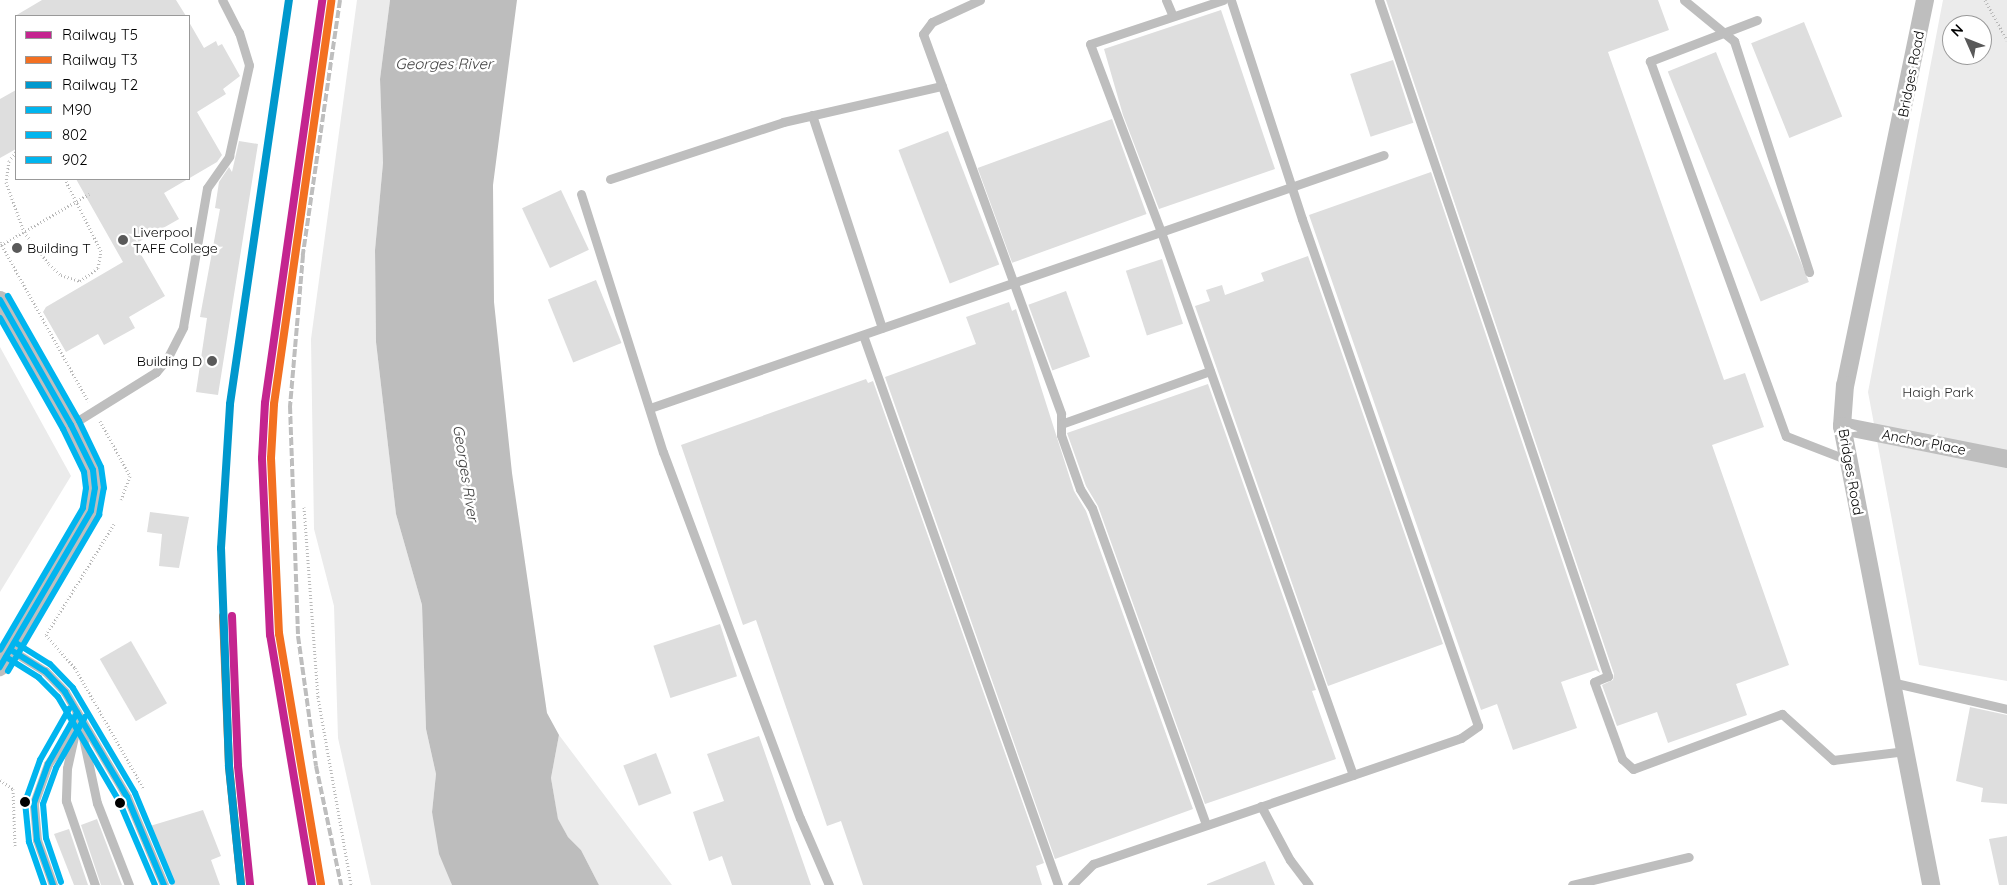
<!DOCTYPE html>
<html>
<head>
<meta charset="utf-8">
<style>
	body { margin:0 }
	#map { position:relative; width:2007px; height:885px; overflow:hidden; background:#fff; font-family:Quicksand,sans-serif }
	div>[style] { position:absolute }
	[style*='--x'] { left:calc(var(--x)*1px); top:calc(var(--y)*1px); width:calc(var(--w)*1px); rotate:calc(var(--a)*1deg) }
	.green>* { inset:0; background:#ebebeb }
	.water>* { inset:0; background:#bdbdbd }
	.building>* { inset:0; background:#dedede; transform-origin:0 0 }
	.path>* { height:3px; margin-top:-1.5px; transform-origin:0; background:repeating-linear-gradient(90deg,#b9b9b9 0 1px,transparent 0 3.5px) }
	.lane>* { height:9px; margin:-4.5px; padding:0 4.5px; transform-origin:4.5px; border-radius:4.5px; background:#bebebe }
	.street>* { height:18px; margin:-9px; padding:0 9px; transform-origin:9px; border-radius:9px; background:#bebebe }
	.rail>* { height:4px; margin-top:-2px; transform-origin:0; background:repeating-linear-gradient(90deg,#bebebe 0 8px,transparent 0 10.5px) }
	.bus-1>* { height:6px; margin:-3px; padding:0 3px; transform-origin:3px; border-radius:3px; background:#00b5ef }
	.bus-2>* { height:6px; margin:-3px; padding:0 3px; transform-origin:3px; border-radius:3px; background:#00b5ef }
	.bus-3>* { height:6px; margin:-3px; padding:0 3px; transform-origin:3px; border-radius:3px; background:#00b5ef }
	.rail-1>* { height:8px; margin:-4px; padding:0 4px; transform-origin:4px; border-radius:4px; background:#c4258f }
	.rail-2>* { height:8px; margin:-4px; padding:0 4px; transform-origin:4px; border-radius:4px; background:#f37021 }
	.rail-3>* { height:8px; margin:-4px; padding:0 4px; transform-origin:4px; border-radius:4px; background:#0098cd }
	.dots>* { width:14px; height:14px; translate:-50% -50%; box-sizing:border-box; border:2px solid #fff; border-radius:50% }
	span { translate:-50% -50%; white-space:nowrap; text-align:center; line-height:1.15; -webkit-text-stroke:5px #fff; paint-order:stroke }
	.street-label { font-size:14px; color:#000 }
	.poi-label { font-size:14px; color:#000 }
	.left { translate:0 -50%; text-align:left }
	.right { translate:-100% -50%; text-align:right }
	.park-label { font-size:14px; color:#313131 }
	.water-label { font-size:15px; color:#424242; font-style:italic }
	.legend { position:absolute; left:15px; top:15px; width:175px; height:165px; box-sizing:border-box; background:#fff; border:1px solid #999; margin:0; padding:6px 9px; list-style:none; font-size:15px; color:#000 }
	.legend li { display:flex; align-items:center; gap:10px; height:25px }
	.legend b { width:25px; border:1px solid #999 }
	.north { position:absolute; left:1942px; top:15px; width:50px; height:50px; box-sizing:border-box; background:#fff; border:1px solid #999; border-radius:50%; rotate:314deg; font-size:14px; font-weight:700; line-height:20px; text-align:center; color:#000 }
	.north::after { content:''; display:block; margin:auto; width:18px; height:22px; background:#595959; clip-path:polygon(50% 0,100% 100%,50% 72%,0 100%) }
</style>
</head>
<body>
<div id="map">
	<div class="green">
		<i style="clip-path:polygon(357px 0,390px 0,380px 79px,383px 163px,375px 250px,376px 342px,396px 514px,422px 605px,426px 729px,436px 774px,432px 812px,452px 885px,371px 885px,338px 738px,334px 606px,314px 529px,311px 339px)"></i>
		<i style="clip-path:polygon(evenodd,1943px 0,2007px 0,2007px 681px,1919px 665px,1868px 392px,1943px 0,1952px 25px,1982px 25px,1982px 55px,1952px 55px,1952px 25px)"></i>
		<i style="clip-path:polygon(0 347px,71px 476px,0 592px)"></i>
		<i style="clip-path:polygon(559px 735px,672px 885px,599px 885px,581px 850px,568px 837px,558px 820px,551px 778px)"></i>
	</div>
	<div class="water">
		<i style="clip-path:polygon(390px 0,517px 0,493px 185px,494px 302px,512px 473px,547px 713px,559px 735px,551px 778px,558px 819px,568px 837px,581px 850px,599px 885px,452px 885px,439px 854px,432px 812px,436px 774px,426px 729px,422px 605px,396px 514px,376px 342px,375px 250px,383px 163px,380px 79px)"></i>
	</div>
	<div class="building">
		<i style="clip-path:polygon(42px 0,176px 0,186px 16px,15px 16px)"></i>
		<i style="clip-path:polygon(1386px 0,1658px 0,1669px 30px,1608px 52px,1724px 380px,1745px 373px,1764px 427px,1712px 445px,1789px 665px,1736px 684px,1747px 715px,1668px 743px,1657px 712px,1617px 726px,1602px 685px,1613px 680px,1614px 674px)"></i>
		<i style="clip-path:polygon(1221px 10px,1275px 169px,1159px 209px,1123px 115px,1104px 49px)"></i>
		<i style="clip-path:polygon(189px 22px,204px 48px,216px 41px,218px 46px,222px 44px,240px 76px,223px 89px,226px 94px,197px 112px,222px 155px,217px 162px,164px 193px,179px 219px,135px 244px,165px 296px,129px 317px,135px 328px,104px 345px,98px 334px,66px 352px,43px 312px,46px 307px,123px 262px,76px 179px,189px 179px)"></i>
		<i style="left:1804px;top:22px;width:102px;height:57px;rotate:68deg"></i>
		<i style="left:1716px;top:52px;width:248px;height:52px;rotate:68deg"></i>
		<i style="left:1393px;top:60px;width:66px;height:45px;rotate:72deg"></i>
		<i style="clip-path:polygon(16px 90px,16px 149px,0 158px,0 99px)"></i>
		<i style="left:1112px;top:119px;width:101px;height:143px;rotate:70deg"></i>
		<i style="left:948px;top:131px;width:143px;height:53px;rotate:69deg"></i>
		<i style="clip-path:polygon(239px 141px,258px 144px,218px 395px,196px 392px,207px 318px,200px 317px,220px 209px,215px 208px,219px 182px,229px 167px,232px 172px)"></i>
		<i style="clip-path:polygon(1431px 172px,1600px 673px,1596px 670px,1561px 682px,1577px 728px,1513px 750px,1497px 704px,1481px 710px,1309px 215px)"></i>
		<i style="left:561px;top:190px;width:66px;height:43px;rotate:65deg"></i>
		<i style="clip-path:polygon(1308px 256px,1443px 644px,1328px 686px,1195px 306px,1210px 301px,1206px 290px,1222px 285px,1225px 295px,1264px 281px,1261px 273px)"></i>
		<i style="left:1162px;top:259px;width:68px;height:38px;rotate:72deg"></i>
		<i style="left:596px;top:280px;width:68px;height:52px;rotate:68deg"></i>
		<i style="left:1066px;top:291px;width:70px;height:40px;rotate:70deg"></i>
		<i style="clip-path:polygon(1009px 302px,1012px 311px,1016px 309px,1074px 491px,1086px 511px,1193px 809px,1055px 859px,885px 377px,976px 344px,966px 317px)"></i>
		<i style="clip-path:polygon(866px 379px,868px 383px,873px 381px,1044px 863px,1036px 866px,1042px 885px,863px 885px,841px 821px,827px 826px,756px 620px,743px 625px,681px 445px)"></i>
		<i style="clip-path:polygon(1208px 384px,1316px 690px,1312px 691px,1336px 759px,1205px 804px,1098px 506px,1086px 486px,1067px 433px)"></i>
		<i style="clip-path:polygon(150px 512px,189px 517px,179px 568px,159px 566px,162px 534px,147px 532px)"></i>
		<i style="left:720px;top:624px;width:55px;height:70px;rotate:72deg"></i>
		<i style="left:131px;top:641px;width:72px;height:36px;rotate:60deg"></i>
		<i style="clip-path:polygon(1970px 707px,2007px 715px,2007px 804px,1981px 802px,1983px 788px,1956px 781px)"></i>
		<i style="clip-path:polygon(759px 736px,811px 885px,732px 885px,722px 856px,709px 861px,693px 812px,724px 801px,707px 754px)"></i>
		<i style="left:656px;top:753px;width:43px;height:35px;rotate:69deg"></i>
		<i style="clip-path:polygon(203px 810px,221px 856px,211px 860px,220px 885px,173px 885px,150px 826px)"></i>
		<i style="clip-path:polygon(97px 819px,122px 885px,101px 885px,81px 825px)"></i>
		<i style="clip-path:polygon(69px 829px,88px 885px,74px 885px,54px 834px)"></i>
		<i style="clip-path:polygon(2007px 836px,2007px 885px,1999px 885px,1989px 839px)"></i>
		<i style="clip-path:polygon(1265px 861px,1275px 885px,1207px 885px,1207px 884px)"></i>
	</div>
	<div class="path">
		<i style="--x:1985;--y:0;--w:46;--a:61.2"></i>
		<i style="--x:16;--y:152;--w:11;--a:128"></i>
		<i style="--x:9;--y:161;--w:21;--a:98"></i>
		<i style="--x:6;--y:182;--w:53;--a:70.2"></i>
		<i style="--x:24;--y:232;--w:41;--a:52"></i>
		<i style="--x:49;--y:264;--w:16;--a:43"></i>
		<i style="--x:61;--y:275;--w:20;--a:18"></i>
		<i style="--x:80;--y:281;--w:22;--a:-36"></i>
		<i style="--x:98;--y:268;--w:17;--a:-80"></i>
		<i style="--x:101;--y:251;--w:80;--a:-116.6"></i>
		<i style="--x:0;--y:242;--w:182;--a:61"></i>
		<i style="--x:1;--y:245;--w:102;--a:-30.1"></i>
		<i style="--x:100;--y:421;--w:63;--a:61.4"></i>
		<i style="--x:130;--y:476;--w:25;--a:111"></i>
		<i style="--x:304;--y:507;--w:191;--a:85.8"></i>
		<i style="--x:318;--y:697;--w:191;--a:80"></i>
		<i style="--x:114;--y:524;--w:130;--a:121.5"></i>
		<i style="--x:46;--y:635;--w:44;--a:48.7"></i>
		<i style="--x:75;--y:668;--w:139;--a:60.3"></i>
		<i style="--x:0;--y:780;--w:16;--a:35"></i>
		<i style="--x:13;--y:789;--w:57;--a:88"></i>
	</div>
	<div class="lane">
		<i style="--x:980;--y:0;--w:53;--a:155.4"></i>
		<i style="--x:932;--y:22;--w:15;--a:127"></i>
		<i style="--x:923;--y:34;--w:404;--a:70"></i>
		<i style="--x:1061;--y:414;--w:21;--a:90"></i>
		<i style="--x:1061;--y:435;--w:57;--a:70.6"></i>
		<i style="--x:1080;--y:489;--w:22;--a:58"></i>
		<i style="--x:1092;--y:508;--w:337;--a:70.2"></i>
		<i style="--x:1166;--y:0;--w:15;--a:67"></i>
		<i style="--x:1223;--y:0;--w:140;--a:161.7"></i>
		<i style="--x:1090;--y:44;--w:201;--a:69.3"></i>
		<i style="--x:1161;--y:232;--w:576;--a:70.53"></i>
		<i style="--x:1379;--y:0;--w:714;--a:71.29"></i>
		<i style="--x:1608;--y:676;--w:15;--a:157"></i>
		<i style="--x:1594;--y:682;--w:82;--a:70"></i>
		<i style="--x:1622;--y:759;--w:15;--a:42"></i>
		<i style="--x:1633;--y:769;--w:159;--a:-20.3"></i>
		<i style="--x:1782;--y:714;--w:69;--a:42"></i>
		<i style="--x:1833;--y:760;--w:73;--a:-7.1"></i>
		<i style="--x:1684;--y:0;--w:65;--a:39.4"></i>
		<i style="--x:1734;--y:41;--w:243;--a:72"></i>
		<i style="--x:1757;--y:20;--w:115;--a:159"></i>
		<i style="--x:1650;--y:61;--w:399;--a:70.1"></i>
		<i style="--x:1786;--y:436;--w:66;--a:21.2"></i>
		<i style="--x:812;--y:115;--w:224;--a:71.8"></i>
		<i style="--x:610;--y:179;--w:182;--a:-18.2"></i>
		<i style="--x:783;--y:122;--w:163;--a:-12.8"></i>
		<i style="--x:581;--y:194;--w:271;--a:72.4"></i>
		<i style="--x:663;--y:452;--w:391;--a:69.5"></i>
		<i style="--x:800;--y:818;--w:73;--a:66.6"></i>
		<i style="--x:863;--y:335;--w:584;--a:70.48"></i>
		<i style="--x:650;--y:408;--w:776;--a:-19.02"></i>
		<i style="--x:1061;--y:424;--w:158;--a:-19.6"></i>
		<i style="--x:71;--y:425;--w:100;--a:-31.9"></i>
		<i style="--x:156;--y:372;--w:17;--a:-50"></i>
		<i style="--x:167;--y:359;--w:36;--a:-63"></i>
		<i style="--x:183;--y:327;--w:141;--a:-80.2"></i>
		<i style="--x:207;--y:188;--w:39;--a:-55"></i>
		<i style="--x:229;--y:156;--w:93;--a:-77.6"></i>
		<i style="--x:249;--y:65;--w:34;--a:-107"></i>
		<i style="--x:239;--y:33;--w:37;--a:-117"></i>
		<i style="--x:11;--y:650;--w:40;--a:32"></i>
		<i style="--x:45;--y:671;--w:29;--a:46"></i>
		<i style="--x:65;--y:692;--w:122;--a:59.4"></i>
		<i style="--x:127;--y:797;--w:95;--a:67.2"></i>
		<i style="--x:1891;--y:682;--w:119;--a:13.1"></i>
		<i style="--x:77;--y:723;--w:46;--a:102.5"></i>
		<i style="--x:67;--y:768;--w:33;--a:92"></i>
		<i style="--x:66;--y:801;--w:89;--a:71"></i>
		<i style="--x:81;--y:728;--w:77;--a:78"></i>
		<i style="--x:97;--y:803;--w:88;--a:68.7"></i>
		<i style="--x:1261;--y:806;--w:61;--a:61.8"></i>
		<i style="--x:1290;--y:860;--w:31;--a:53"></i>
		<i style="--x:53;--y:885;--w:48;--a:-109.6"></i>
		<i style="--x:37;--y:840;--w:37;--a:-95"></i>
		<i style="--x:34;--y:803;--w:41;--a:-70.3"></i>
		<i style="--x:48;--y:764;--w:29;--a:-55"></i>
		<i style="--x:65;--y:740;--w:30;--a:-66"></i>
		<i style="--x:1072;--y:885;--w:30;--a:-45"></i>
		<i style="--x:1093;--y:864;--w:389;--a:-18.9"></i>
		<i style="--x:1461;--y:738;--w:21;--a:-35"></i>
		<i style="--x:1478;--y:726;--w:537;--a:-109.14"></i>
		<i style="--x:1302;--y:219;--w:230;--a:-108"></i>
		<i style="--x:1572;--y:885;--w:120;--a:-13.5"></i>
	</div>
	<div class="street">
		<i style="--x:1925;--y:0;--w:393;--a:101.7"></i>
		<i style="--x:1845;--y:385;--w:41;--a:94.2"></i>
		<i style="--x:1842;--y:426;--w:468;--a:79"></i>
		<i style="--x:0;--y:300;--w:144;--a:60.4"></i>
		<i style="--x:71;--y:425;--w:50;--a:63.9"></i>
		<i style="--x:93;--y:470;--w:18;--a:84"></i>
		<i style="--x:95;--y:488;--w:23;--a:100"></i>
		<i style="--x:91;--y:511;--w:181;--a:120.3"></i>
		<i style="--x:1842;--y:426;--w:168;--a:11.3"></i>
	</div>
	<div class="rail">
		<i style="--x:340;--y:0;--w:258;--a:98.3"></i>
		<i style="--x:303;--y:255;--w:152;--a:94.9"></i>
		<i style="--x:290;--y:406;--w:230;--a:88"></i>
		<i style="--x:298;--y:636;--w:131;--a:82.1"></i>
		<i style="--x:316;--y:766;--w:122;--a:78.1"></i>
	</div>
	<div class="bus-1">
		<i style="--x:0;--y:300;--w:144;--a:60.4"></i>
		<i style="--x:71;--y:425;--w:50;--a:63.9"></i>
		<i style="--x:93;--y:470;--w:18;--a:84"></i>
		<i style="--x:95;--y:488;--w:23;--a:100"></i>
		<i style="--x:91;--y:511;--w:181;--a:120.3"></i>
		<i style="--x:11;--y:650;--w:40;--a:32"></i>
		<i style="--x:45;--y:671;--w:29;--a:46"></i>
		<i style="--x:65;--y:692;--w:122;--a:59.4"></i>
		<i style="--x:127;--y:797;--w:95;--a:67.2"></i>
		<i style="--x:53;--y:885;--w:48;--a:-109.6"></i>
		<i style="--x:37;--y:840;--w:37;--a:-95"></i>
		<i style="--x:34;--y:803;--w:41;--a:-70.3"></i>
		<i style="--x:48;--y:764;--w:59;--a:-60.4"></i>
	</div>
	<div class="bus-2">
		<i style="--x:0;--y:318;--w:128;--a:60.4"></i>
		<i style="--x:63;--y:429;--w:48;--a:64"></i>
		<i style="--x:84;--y:472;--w:16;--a:83"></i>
		<i style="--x:86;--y:488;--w:20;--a:99"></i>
		<i style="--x:83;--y:508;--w:164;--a:120.3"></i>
		<i style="--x:6;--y:657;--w:39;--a:32"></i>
		<i style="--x:39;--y:678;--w:27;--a:45"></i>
		<i style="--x:58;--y:697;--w:121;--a:59.6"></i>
		<i style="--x:119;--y:801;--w:91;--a:66.8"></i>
		<i style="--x:61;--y:882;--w:46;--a:-108.8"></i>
		<i style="--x:46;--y:838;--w:34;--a:-95"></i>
		<i style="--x:43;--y:804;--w:38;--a:-70"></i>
		<i style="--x:56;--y:768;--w:59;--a:-60.4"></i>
	</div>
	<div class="bus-3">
		<i style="--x:16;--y:643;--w:40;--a:32"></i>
		<i style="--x:50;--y:664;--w:33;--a:46"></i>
		<i style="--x:73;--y:688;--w:122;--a:59.4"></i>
		<i style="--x:135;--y:793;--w:96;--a:67.4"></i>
		<i style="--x:8;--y:671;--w:181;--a:-59.7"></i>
		<i style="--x:99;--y:515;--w:27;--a:-80"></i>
		<i style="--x:104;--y:488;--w:21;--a:-98"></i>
		<i style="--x:101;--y:467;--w:51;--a:-115.6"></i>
		<i style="--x:79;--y:421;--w:144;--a:-119.6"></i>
		<i style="--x:44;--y:885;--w:46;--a:-109.2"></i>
		<i style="--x:29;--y:842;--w:40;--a:-95.7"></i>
		<i style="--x:25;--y:802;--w:45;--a:-70.3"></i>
		<i style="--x:40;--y:760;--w:59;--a:-60.4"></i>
	</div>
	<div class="rail-1">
		<i style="--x:232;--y:616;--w:150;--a:87.7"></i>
		<i style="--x:238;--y:766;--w:120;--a:84.2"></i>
		<i style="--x:312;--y:885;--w:254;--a:-99.5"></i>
		<i style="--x:270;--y:635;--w:177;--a:-92.6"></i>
		<i style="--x:262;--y:458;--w:55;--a:-86.9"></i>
		<i style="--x:265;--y:403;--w:407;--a:-81.9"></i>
	</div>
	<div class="rail-2">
		<i style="--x:223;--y:616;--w:150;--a:87.7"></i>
		<i style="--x:229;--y:766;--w:120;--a:84.2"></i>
		<i style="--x:321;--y:884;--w:254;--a:-99.5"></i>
		<i style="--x:279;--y:634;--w:176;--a:-92.6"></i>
		<i style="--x:271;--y:458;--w:54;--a:-86.8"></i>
		<i style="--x:274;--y:404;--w:407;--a:-81.9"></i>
	</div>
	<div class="rail-3">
		<i style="--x:241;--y:885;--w:120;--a:-95.8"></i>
		<i style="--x:229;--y:766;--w:218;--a:-92.1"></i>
		<i style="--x:221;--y:548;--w:144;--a:-86.4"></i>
		<i style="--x:230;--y:404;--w:408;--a:-81.7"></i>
	</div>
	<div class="dots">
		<i style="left:123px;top:240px;background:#595959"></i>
		<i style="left:17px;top:248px;background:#595959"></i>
		<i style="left:212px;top:361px;background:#595959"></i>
		<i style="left:25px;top:802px;background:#000"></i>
		<i style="left:120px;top:803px;background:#000"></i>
	</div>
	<div class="street-label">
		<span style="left:1911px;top:74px;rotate:-79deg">Bridges Road</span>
		<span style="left:1924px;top:442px;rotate:11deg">Anchor Place</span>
		<span style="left:1851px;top:472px;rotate:80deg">Bridges Road</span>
	</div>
	<div class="poi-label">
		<span class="left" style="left:133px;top:240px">Liverpool<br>TAFE College</span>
		<span class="left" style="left:27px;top:248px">Building T</span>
		<span class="right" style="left:202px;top:361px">Building D</span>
	</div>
	<div class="park-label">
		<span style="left:1938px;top:392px">Haigh Park</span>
	</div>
	<div class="water-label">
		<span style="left:444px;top:64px">Georges River</span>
		<span style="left:466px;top:473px;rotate:81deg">Georges River</span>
	</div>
	<ul class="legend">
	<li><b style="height:6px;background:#c4258f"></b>Railway T5</li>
	<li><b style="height:6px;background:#f37021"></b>Railway T3</li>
	<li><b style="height:6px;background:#0098cd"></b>Railway T2</li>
	<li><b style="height:6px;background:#00b5ef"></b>M90</li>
	<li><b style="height:6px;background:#00b5ef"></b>802</li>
	<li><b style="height:6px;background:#00b5ef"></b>902</li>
	</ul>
	<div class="north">N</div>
</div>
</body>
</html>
